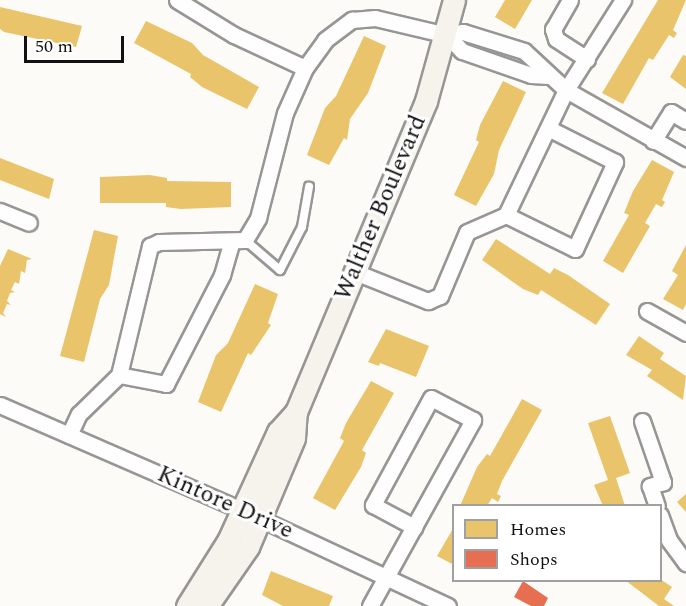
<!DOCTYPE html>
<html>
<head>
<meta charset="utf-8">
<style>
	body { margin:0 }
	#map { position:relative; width:686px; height:606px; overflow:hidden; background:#fcfbf7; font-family:Spectral,serif }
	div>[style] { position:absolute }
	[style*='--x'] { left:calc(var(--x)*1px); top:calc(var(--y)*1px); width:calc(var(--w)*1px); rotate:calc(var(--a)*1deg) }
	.homes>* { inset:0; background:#e9c46a }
	.shops>* { inset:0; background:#e76f51 }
	.roads { filter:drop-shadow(2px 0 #979695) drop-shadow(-2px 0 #979695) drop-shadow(0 2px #979695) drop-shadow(0 -2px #979695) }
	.lane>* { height:8px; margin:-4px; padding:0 4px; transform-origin:4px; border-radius:4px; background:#fffefe }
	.street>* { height:15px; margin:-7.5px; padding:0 7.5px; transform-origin:7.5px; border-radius:7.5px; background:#fffefe }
	.secondary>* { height:21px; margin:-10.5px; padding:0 10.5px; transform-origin:10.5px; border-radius:10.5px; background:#f5f3ec }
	span { translate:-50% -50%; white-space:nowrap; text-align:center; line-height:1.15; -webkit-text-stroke:6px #fff; paint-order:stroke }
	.street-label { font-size:24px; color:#111 }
	.legend { position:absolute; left:452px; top:504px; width:210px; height:78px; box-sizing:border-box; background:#fff; border:2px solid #a0a0a0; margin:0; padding:8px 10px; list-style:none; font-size:18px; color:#111 }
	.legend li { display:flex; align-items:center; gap:12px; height:30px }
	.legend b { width:30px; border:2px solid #a0a0a0 }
	.scale { position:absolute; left:24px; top:36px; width:100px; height:27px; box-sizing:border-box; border:3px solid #111; border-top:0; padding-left:8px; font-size:18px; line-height:21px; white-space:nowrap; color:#111; -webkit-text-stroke:4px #fff; paint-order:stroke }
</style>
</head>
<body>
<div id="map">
	<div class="homes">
		<i style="clip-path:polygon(505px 0,532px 0,515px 29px,495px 17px)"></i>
		<i style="clip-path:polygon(658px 0,686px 0,673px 30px,677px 33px,674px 38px,669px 35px,653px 60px,649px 58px,623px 104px,602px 93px)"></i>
		<i style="clip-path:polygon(0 7px,82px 26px,76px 47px,4px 32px,0 29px)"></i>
		<i style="clip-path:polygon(146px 21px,192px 43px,203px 55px,259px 87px,247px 109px,202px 87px,190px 77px,191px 74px,134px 43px)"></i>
		<i style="clip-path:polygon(364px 36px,386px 46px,368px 93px,350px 119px,347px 140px,344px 138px,329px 165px,307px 155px,325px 108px,336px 96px)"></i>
		<i style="clip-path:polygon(683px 55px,686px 56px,686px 89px,670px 77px)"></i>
		<i style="clip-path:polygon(503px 81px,526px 92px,499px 150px,494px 174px,476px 206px,454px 195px,479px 142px,476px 140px,480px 125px)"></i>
		<i style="clip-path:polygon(0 158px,54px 179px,49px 199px,0 180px)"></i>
		<i style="clip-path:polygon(652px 160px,674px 172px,662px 200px,665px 202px,662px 207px,656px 204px,645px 223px,650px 226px,623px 273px,603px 261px,629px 215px,624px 213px,633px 191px)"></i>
		<i style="clip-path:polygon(150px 175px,167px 178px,167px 181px,231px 182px,231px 207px,181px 209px,166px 207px,166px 203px,100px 203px,100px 177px)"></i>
		<i style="clip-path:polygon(94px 230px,118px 236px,109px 285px,100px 299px,84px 362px,60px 356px)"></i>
		<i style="clip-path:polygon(496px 239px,550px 274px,554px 268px,568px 275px,610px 304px,596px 325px,541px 290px,538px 295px,523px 289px,482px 260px)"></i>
		<i style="clip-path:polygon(686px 245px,686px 304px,683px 310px,663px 299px,678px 275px,672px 271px)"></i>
		<i style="clip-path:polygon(8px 249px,32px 259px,27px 260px,25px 273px,21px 271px,19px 284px,15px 282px,11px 290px,15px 292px,10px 293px,7px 301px,11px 305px,7px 304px,3px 313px,6px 317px,0 314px,0 266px)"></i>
		<i style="clip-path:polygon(255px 284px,278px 294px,268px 323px,271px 325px,251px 355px,248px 353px,221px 412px,198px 402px,216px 355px,228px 343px)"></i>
		<i style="clip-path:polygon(386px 329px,429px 346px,416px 377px,380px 363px,379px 366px,368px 362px)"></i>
		<i style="clip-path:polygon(639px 336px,664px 353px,660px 359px,686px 376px,683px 400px,647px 376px,652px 370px,626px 355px)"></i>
		<i style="clip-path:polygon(371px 381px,394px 393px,362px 450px,366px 453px,361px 467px,335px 510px,313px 498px,344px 441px,340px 438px,346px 423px)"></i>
		<i style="clip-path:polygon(522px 399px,542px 410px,502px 481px,497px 494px,501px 496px,498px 502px,492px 498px,487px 506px,460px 506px,477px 467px,487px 454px,490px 456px)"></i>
		<i style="clip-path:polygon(610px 416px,630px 473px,616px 478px,625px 506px,603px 506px,594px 485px,608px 480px,588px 423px)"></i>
		<i style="clip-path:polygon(686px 494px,686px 512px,677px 502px)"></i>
		<i style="clip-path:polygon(454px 527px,454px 565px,437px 556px)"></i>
		<i style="clip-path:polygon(271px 571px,333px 596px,329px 606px,283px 606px,262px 595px)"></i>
		<i style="clip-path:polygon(660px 579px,672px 587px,664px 599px,674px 606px,659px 606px,625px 580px)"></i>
	</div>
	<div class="shops">
		<i style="clip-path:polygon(523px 581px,548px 598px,544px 606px,531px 606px,514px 597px)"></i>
	</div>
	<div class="roads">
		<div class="lane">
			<i style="--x:245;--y:240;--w:46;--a:40.6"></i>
			<i style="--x:280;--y:270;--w:48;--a:-62.9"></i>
			<i style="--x:302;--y:227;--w:41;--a:-80.1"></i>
		</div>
		<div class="street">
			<i style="--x:177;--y:0;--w:67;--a:31.6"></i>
			<i style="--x:234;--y:35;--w:78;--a:24.9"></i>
			<i style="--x:570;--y:0;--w:34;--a:120"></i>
			<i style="--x:553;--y:29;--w:10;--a:73"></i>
			<i style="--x:556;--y:39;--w:37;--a:33"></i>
			<i style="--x:447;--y:35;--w:22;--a:47"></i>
			<i style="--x:462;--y:51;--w:73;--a:19.2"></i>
			<i style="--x:531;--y:75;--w:18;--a:3"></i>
			<i style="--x:653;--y:141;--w:34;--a:-58"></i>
			<i style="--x:671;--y:112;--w:17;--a:31"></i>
			<i style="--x:0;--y:211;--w:31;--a:22"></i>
			<i style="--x:506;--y:215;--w:77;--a:26.2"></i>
			<i style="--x:575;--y:249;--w:96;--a:-65.3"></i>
			<i style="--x:615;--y:162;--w:75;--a:-153.1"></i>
			<i style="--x:355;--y:272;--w:79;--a:21.7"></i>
			<i style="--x:428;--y:301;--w:13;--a:-23"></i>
			<i style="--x:440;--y:296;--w:69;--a:-67.1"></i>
			<i style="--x:467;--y:232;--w:43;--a:-23.6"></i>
			<i style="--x:506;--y:215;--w:139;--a:-64.4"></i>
			<i style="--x:566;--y:90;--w:107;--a:-57.7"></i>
			<i style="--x:647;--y:311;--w:45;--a:29.4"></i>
			<i style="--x:119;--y:375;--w:48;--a:10.8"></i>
			<i style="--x:166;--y:384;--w:123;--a:-62.8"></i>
			<i style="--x:222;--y:275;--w:35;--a:-74"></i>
			<i style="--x:0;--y:405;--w:266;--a:23.5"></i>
			<i style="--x:244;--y:511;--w:225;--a:25"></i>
			<i style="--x:642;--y:421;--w:65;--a:71"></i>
			<i style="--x:663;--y:482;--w:14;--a:163"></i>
			<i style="--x:650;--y:486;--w:21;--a:71"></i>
			<i style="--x:69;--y:435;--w:23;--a:-65"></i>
			<i style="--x:79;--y:414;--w:56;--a:-44.3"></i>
			<i style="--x:119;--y:375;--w:133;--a:-76.5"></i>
			<i style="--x:150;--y:246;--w:10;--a:-24"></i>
			<i style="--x:159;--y:242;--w:86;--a:-1.3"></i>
			<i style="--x:245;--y:240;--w:26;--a:-59"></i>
			<i style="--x:258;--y:218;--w:108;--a:-75.6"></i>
			<i style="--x:285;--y:113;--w:49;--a:-66"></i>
			<i style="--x:305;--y:68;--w:34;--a:-54"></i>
			<i style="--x:325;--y:40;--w:34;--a:-37"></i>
			<i style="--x:352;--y:20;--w:23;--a:-5"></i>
			<i style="--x:375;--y:18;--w:74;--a:13.3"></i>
			<i style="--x:447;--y:35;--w:16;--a:-11"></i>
			<i style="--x:463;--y:32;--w:64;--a:17.3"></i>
			<i style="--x:524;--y:51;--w:57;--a:42.9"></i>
			<i style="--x:566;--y:90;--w:138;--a:29.5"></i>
			<i style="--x:660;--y:515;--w:27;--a:70"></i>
			<i style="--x:669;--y:540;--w:29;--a:54"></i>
			<i style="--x:370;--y:606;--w:213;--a:-61"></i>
			<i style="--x:473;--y:420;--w:47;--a:-152.4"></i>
			<i style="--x:431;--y:398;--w:122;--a:118.5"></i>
			<i style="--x:373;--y:505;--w:47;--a:28.2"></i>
		</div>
		<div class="secondary">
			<i style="--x:187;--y:606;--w:77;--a:-57.8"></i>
			<i style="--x:228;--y:541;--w:120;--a:-65.4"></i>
			<i style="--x:278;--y:432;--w:27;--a:-48"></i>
			<i style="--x:207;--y:606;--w:72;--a:-55.2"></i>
			<i style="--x:248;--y:547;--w:118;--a:-67.1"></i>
			<i style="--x:294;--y:438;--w:26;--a:-86"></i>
			<i style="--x:296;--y:412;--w:337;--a:-67.3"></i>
			<i style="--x:426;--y:101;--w:105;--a:-74.5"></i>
		</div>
	</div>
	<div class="street-label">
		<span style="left:381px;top:208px;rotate:-67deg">Walther Boulevard</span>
		<span style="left:225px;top:503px;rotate:24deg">Kintore Drive</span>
	</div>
	<ul class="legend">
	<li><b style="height:16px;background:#e9c46a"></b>Homes</li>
	<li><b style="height:16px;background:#e76f51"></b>Shops</li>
	</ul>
	<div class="scale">50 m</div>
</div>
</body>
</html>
